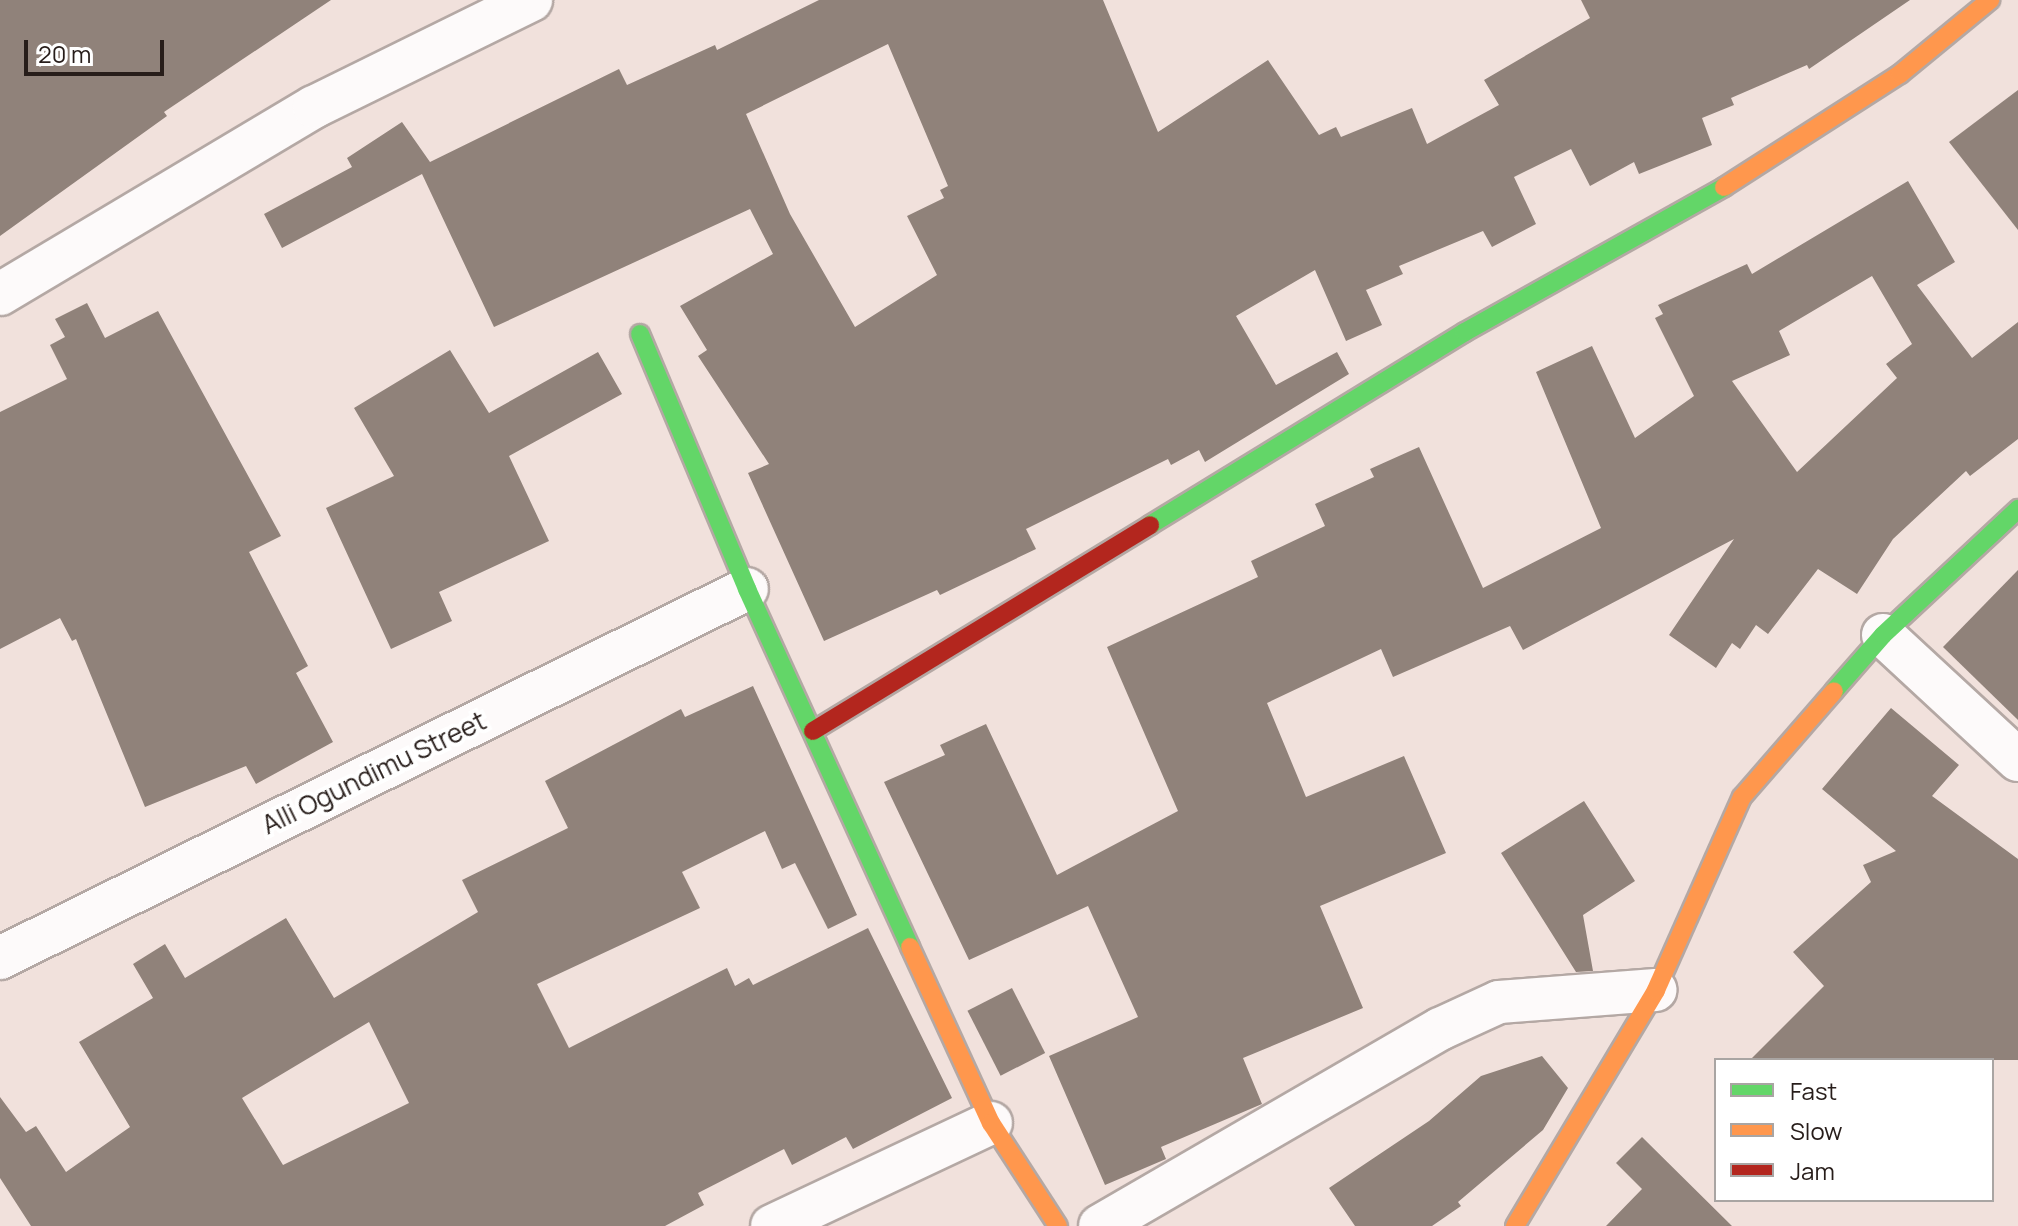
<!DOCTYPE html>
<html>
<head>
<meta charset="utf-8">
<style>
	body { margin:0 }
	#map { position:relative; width:2018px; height:1226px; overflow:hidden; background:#f1e1dc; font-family:Manrope,sans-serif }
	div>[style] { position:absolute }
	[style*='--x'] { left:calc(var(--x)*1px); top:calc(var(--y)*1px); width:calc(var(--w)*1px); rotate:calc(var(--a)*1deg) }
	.building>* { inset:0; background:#90827a; transform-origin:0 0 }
	.roads { filter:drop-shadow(2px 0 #b4a8a4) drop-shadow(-2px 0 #b4a8a4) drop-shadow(0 2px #b4a8a4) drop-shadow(0 -2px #b4a8a4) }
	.street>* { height:42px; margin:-21px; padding:0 21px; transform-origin:21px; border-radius:21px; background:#fdfafa }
	.fast>* { height:18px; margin:-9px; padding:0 9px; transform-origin:9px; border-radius:9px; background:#63d668 }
	.slow>* { height:18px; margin:-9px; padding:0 9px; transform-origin:9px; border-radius:9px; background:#ff974d }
	.jam>* { height:18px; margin:-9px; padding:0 9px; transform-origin:9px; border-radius:9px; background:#b3261e }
	span { translate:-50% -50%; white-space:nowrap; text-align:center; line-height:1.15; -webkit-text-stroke:8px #fff; paint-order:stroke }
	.street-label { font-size:26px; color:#271d1a }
	.legend { position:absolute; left:1714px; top:1058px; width:280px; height:144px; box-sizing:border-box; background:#fff; border:2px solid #a9a5a3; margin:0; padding:10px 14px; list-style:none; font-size:24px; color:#271d1a }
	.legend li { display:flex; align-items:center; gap:16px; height:40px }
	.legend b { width:40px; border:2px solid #a9a5a3 }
	.scale { position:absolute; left:24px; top:40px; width:140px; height:36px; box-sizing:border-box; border:4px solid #271d1a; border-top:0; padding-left:10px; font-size:24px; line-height:28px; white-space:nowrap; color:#271d1a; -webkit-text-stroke:6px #fff; paint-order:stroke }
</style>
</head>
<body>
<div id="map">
	<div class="building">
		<i style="clip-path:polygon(0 0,331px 0,164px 112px,167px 116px,0 236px)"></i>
		<i style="clip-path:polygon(evenodd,819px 0,1103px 0,1158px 132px,1268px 60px,1319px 135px,1336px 127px,1341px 137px,1412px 108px,1427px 144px,1499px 105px,1484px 80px,1590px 18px,1581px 0,1910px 0,1809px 69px,1807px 65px,1731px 98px,1734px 105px,1702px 118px,1712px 145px,1639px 174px,1634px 162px,1590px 186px,1571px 149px,1514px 177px,1536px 224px,1492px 247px,1483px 231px,1399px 266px,1403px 274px,1366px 290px,1382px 325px,1346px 341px,1315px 270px,1236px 316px,1276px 385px,1337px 352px,1349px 374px,1205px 462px,1199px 450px,1171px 465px,1168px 459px,1026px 529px,1036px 549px,940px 595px,937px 590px,824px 641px,748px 473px,769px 464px,698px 356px,707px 350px,680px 306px,773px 254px,750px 209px,494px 327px,422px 174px,282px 248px,264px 214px,352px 167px,347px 158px,402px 122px,430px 162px,619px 69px,627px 85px,715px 45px,717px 50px,819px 0,888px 44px,948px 186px,940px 190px,944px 198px,907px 216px,937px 275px,855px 327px,790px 214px,746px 114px,888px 44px)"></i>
		<i style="clip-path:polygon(2018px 90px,2018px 230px,1949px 142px)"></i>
		<i style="clip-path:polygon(evenodd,1908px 181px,1955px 262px,1917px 285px,1972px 358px,2018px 322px,2018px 439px,1970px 476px,1966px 471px,1893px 539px,1857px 594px,1818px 569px,1768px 634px,1756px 625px,1740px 649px,1732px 643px,1716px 668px,1669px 635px,1734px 539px,1523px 650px,1510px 626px,1393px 677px,1381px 649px,1267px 703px,1306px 797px,1404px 756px,1446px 853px,1320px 906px,1363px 1008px,1243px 1058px,1262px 1104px,1161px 1147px,1166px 1159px,1105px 1185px,1049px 1056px,1138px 1017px,1088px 906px,969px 960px,884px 782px,945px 755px,940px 745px,986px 724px,1057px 875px,1178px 811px,1107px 647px,1258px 577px,1251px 561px,1325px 526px,1315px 504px,1374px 477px,1370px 469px,1419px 447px,1483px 588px,1601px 528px,1536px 372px,1592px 346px,1635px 438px,1694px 396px,1655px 318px,1663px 314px,1658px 305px,1747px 264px,1752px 274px,1908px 181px,1872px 276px,1912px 344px,1886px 364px,1897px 378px,1797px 472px,1732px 381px,1790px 355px,1779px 331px,1872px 276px)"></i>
		<i style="clip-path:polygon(87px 303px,105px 338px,158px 311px,281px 536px,249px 552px,308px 666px,296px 673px,333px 742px,256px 784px,246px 766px,145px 807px,76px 639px,72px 641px,60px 618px,0 649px,0 412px,67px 379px,50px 345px,65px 337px,55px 319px)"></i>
		<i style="clip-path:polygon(450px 350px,489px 413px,598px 352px,622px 394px,509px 456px,549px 541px,439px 592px,452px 621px,391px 649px,326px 508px,394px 476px,354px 408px)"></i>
		<i style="clip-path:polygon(2018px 570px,2018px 720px,1943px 647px)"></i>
		<i style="clip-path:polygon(evenodd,753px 686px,857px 915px,828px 929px,795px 863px,782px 869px,765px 831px,682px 872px,700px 908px,537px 984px,569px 1048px,727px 968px,735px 986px,749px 978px,753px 985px,868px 928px,952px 1098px,853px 1149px,846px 1137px,792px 1165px,784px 1149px,698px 1193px,704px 1205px,665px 1226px,31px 1226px,0 1178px,0 1097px,26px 1132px,36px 1126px,66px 1172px,130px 1127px,79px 1042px,153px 998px,133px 964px,165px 944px,185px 978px,286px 918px,334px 998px,478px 912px,462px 880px,568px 828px,545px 781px,681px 709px,685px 717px,753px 686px,369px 1022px,409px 1103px,283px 1165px,242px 1098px,369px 1022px)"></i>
		<i style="clip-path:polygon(1891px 708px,1959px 765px,1932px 796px,2018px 859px,2018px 1060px,1750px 1060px,1824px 986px,1793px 952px,1871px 882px,1863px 865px,1896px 851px,1822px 789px)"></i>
		<i style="clip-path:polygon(1584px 801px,1635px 881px,1583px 915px,1593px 971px,1576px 972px,1501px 853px)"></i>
		<i style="left:1012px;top:988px;width:73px;height:50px;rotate:63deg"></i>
		<i style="clip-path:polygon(1542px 1056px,1568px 1088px,1543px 1130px,1458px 1202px,1461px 1206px,1432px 1226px,1355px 1226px,1329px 1188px,1429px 1121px,1481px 1076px)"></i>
		<i style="clip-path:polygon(1642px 1137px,1732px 1226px,1606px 1226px,1642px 1189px,1616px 1163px)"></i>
	</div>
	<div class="roads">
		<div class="street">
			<i style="--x:0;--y:294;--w:365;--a:-30.8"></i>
			<i style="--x:314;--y:107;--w:242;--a:-26.2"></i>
			<i style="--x:1883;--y:635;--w:184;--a:42.8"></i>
			<i style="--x:0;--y:958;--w:833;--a:-26.29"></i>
			<i style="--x:772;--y:1226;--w:242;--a:-25.2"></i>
			<i style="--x:1100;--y:1226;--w:393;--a:-30.1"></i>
			<i style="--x:1440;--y:1029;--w:65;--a:-24.6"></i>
			<i style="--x:1499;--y:1002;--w:157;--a:-4.4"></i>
		</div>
		<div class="fast">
			<i style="--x:640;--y:334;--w:277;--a:67.2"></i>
			<i style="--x:747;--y:589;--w:393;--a:65.5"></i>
			<i style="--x:1150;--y:525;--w:369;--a:-31.5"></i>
			<i style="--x:1465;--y:332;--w:297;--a:-29.2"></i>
			<i style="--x:1834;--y:691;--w:74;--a:-48.8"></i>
			<i style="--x:1883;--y:635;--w:185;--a:-43"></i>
		</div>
		<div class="slow">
			<i style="--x:1724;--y:187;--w:209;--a:-32.7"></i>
			<i style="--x:1900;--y:74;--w:117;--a:-39.4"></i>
			<i style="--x:910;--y:947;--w:194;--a:65.3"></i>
			<i style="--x:991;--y:1123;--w:123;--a:57"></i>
			<i style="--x:1515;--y:1226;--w:275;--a:-59.1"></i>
			<i style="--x:1656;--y:990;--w:211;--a:-66"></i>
			<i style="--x:1742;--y:797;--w:140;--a:-49"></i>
		</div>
		<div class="jam">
			<i style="--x:813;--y:731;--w:395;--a:-31.4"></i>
		</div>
	</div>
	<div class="street-label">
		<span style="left:374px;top:773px;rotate:-26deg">Alli Ogundimu Street</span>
	</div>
	<ul class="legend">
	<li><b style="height:10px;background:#63d668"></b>Fast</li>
	<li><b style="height:10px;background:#ff974d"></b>Slow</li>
	<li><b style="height:10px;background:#b3261e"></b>Jam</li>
	</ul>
	<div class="scale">20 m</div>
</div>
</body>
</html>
